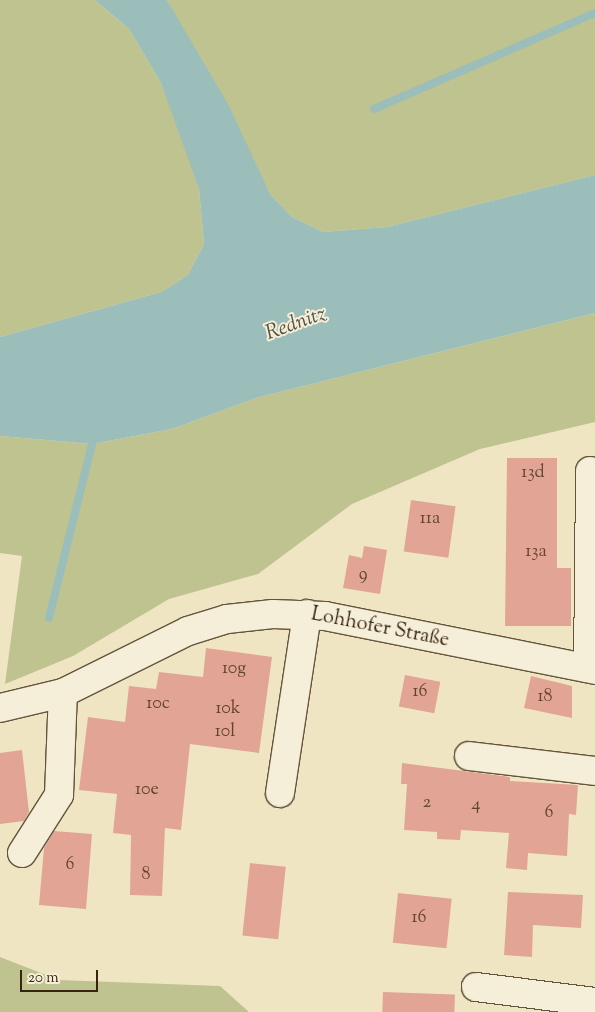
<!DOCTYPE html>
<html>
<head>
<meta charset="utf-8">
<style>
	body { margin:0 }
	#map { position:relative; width:595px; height:1012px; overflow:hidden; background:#f0e5c3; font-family:"Sorts Mill Goudy",serif }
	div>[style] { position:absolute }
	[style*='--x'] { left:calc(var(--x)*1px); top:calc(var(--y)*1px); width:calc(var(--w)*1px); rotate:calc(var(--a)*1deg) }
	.green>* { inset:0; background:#bec390 }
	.water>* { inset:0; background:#9bbeba }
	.stream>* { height:8px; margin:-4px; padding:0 4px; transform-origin:4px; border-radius:4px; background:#9bbeba }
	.building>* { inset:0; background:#e2a495; transform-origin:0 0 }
	.roads { filter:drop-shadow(1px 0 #64543b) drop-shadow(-1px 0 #64543b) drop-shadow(0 1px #64543b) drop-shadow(0 -1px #64543b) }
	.minor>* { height:28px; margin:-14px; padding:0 14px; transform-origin:14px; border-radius:14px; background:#f5eed8 }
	span { translate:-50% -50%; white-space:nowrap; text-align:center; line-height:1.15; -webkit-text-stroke:4px #f5eed8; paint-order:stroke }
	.number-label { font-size:18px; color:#614430 }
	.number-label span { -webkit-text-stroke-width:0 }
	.street-label { font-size:20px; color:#36240e }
	.water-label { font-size:21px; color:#545242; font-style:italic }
	.scale { position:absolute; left:20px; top:970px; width:78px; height:22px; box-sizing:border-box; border:2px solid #36240e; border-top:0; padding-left:6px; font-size:15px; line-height:18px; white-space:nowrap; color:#36240e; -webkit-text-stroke:4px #f5eed8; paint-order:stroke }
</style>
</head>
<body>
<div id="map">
	<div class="green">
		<i style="clip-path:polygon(0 0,95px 0,129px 29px,161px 83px,183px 137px,199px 189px,204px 244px,188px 275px,161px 292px,0 337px)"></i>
		<i style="clip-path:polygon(167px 0,595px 0,595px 175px,387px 227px,323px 232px,292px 217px,270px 194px)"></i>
		<i style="clip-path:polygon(595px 313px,595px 422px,480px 449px,352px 504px,258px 574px,169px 599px,73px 656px,5px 684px,22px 556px,0 553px,0 436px,92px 444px,172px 429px,256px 398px)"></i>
		<i style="clip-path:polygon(0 957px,59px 980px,220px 986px,249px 1012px,0 1012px)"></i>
	</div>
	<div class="water">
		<i style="clip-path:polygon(95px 0,167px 0,229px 106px,270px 194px,292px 217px,323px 232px,387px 227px,595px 175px,595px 313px,256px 398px,172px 429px,92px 444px,0 436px,0 337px,161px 292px,188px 275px,204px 244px,199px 189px,161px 83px,129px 29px)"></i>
	</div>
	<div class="stream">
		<i style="--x:374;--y:109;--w:241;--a:-23.5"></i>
		<i style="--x:49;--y:618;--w:179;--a:-76.1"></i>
	</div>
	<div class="building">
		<i style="clip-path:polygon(507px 458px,557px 458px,557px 568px,571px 568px,571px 626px,505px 626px)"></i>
		<i style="left:411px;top:500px;width:45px;height:52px;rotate:8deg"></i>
		<i style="clip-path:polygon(364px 546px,387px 550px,380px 594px,343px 588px,349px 555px,362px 558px)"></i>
		<i style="clip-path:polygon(206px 648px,272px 657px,259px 753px,190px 744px,181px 830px,165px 828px,162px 896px,130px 895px,131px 835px,113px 833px,117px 794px,79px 790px,88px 717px,125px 722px,129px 686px,156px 689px,159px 672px,203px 677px)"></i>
		<i style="left:405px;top:675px;width:36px;height:32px;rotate:11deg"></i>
		<i style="clip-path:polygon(531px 676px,572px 686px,572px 718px,524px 708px)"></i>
		<i style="clip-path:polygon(22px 750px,29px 812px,24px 821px,0 824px,0 753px)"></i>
		<i style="clip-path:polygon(402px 763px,510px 777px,510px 781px,578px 785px,576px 815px,569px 814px,567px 856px,528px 853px,527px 870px,506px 868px,509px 833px,461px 830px,460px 840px,437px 839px,437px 832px,404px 830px,407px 784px,401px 784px)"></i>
		<i style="clip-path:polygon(54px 831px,92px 834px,86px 909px,39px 905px,44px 848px)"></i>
		<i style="left:250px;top:863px;width:36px;height:73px;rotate:6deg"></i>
		<i style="clip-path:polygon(508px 892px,583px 895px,581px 928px,533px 925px,532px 957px,504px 955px)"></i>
		<i style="left:398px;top:893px;width:54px;height:50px;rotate:6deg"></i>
		<i style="left:383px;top:992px;width:72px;height:20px;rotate:2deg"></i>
	</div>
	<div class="roads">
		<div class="minor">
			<i style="--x:588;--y:668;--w:197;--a:-89.4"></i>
			<i style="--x:0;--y:708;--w:65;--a:-13.4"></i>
			<i style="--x:63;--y:693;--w:140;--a:-26.4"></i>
			<i style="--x:188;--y:631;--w:41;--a:-17.1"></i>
			<i style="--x:227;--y:619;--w:46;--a:-6.2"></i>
			<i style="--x:273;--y:614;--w:52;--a:2.2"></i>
			<i style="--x:325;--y:616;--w:275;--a:11.3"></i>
			<i style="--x:469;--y:756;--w:127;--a:6.8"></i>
			<i style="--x:280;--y:793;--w:181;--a:-81.4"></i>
			<i style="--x:22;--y:853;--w:69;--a:-57.5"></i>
			<i style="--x:59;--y:795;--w:102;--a:-87.8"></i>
			<i style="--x:476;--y:987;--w:120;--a:7.2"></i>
		</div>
	</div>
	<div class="number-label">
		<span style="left:533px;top:473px">13d</span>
		<span style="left:430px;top:519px">11a</span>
		<span style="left:536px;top:552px">13a</span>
		<span style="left:363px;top:575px">9</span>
		<span style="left:234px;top:669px">10g</span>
		<span style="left:420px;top:692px">16</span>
		<span style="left:545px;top:697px">18</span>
		<span style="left:158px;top:704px">10c</span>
		<span style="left:228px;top:709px">10k</span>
		<span style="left:225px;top:732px">10l</span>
		<span style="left:147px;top:790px">10e</span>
		<span style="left:427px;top:803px">2</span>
		<span style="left:476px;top:805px">4</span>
		<span style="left:549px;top:813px">6</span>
		<span style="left:70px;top:865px">6</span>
		<span style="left:146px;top:875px">8</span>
		<span style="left:419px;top:918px">16</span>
	</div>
	<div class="street-label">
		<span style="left:380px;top:628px;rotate:11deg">Lohhofer Straße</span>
	</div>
	<div class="water-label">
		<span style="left:296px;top:324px;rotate:-20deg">Rednitz</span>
	</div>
	<div class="scale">20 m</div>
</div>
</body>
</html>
